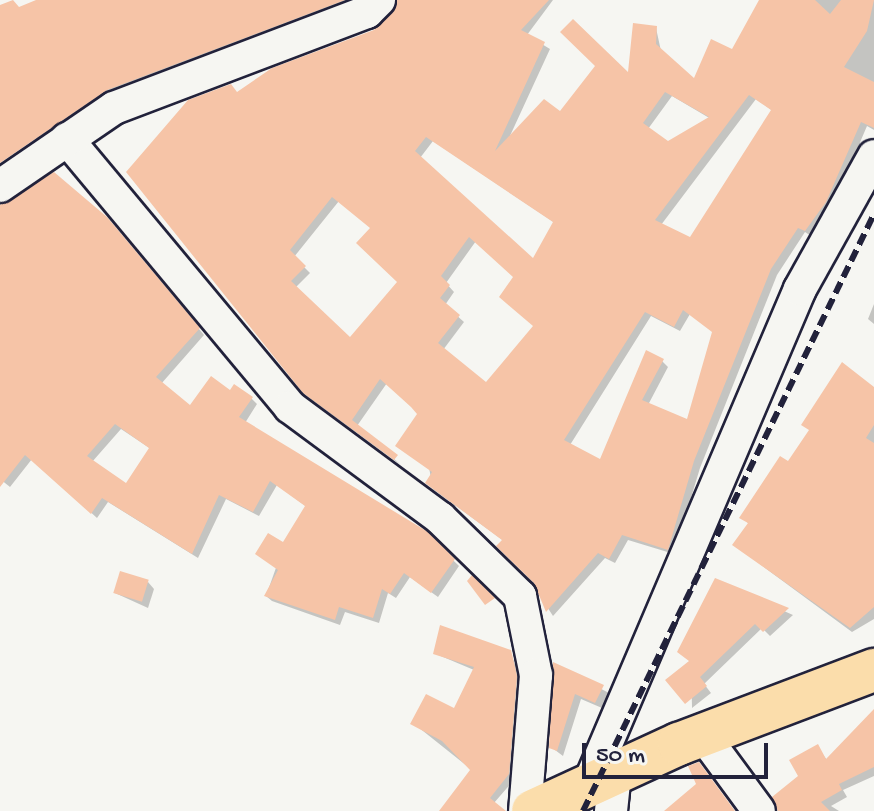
<!DOCTYPE html>
<html>
<head>
<meta charset="utf-8">
<style>
	body { margin:0 }
	#map { position:relative; width:874px; height:811px; overflow:hidden; background:#f6f6f2; font-family:"Gochi Hand",sans-serif }
	div>[style] { position:absolute }
	[style*='--x'] { left:calc(var(--x)*1px); top:calc(var(--y)*1px); width:calc(var(--w)*1px); rotate:calc(var(--a)*1deg) }
	.shadow>* { inset:0; background:#0003 }
	.building>* { inset:0; background:#f6c4a7; transform-origin:0 0 }
	.roads { filter:drop-shadow(2px 0 #22223b) drop-shadow(-2px 0 #22223b) drop-shadow(0 2px #22223b) drop-shadow(0 -2px #22223b) }
	.minor>* { height:32px; margin:-16px; padding:0 16px; transform-origin:16px; border-radius:16px; background:#f6f6f2 }
	.major>* { height:42px; margin:-21px; padding:0 21px; transform-origin:21px; border-radius:21px; background:#fbddab }
	.rail>* { height:6px; margin-top:-3px; transform-origin:0; background:repeating-linear-gradient(90deg,#22223b 0 12px,transparent 0 18px) }
	span { translate:-50% -50%; white-space:nowrap; text-align:center; line-height:1.15; -webkit-text-stroke:8px #f6f6f2; paint-order:stroke }
	.scale { position:absolute; left:582px; top:743px; width:186px; height:36px; box-sizing:border-box; border:4px solid #22223b; border-top:0; padding-left:10px; font-size:24px; line-height:28px; white-space:nowrap; color:#22223b; -webkit-text-stroke:6px #f6f6f2; paint-order:stroke }
</style>
</head>
<body>
<div id="map">
	<div class="shadow">
		<i style="clip-path:polygon(39px 0,356px 0,42px 144px,27px 130px,0 156px,0 15px)"></i>
		<i style="clip-path:polygon(evenodd,399px 0,553px 0,527px 35px,550px 49px,509px 138px,630px 77px,656px 28px,661px 51px,695px 81px,733px 51px,762px 0,874px 0,874px 130px,867px 126px,832px 208px,811px 236px,805px 232px,777px 275px,700px 468px,674px 554px,628px 540px,615px 563px,605px 558px,553px 616px,504px 541px,433px 489px,419px 414px,387px 383px,357px 426px,401px 465px,311px 399px,238px 94px,382px 27px,399px 0,672px 96px,711px 119px,668px 143px,648px 129px,672px 96px,399px 0,756px 99px,773px 111px,691px 240px,661px 225px,756px 99px,399px 0,433px 141px,555px 223px,533px 261px,420px 158px,433px 141px,399px 0,339px 201px,373px 228px,400px 282px,350px 340px,295px 288px,310px 273px,294px 257px,339px 201px,399px 0,476px 241px,515px 277px,536px 327px,486px 385px,443px 350px,464px 322px,445px 305px,454px 292px,446px 283px,476px 241px,399px 0,690px 314px,714px 332px,689px 422px,648px 405px,668px 367px,662px 361px,601px 462px,570px 445px,651px 316px,680px 331px,690px 314px)"></i>
		<i style="clip-path:polygon(evenodd,0 203px,113px 225px,204px 335px,161px 384px,190px 408px,231px 393px,251px 398px,257px 404px,245px 423px,426px 534px,459px 566px,438px 597px,410px 577px,396px 598px,388px 593px,379px 623px,345px 612px,340px 625px,272px 601px,266px 596px,284px 545px,307px 507px,277px 485px,259px 516px,226px 499px,198px 558px,108px 502px,97px 518px,32px 459px,10px 487px,0 479px,0 203px,121px 429px,151px 449px,127px 486px,92px 462px,121px 429px)"></i>
		<i style="clip-path:polygon(874px 304px,874px 324px,868px 319px)"></i>
		<i style="clip-path:polygon(874px 388px,874px 619px,852px 632px,734px 545px,750px 525px,742px 517px,789px 463px)"></i>
		<i style="clip-path:polygon(716px 581px,793px 615px,770px 636px,762px 628px,704px 684px,711px 693px,692px 708px,691px 662px)"></i>
		<i style="clip-path:polygon(148px 582px,154px 589px,148px 608px,115px 593px)"></i>
		<i style="clip-path:polygon(510px 651px,522px 683px,514px 780px,487px 811px,441px 811px,472px 770px,413px 723px,454px 711px,474px 670px,436px 654px)"></i>
		<i style="clip-path:polygon(555px 665px,609px 693px,602px 708px,581px 699px,563px 756px,551px 747px)"></i>
		<i style="clip-path:polygon(874px 724px,874px 776px,843px 790px,847px 797px,831px 806px,839px 811px,775px 811px,774px 798px,800px 776px,817px 747px,827px 760px)"></i>
	</div>
	<div class="building">
		<i style="clip-path:polygon(13px 0,19px 7px,36px 0,345px 0,107px 90px,0 163px,0 5px)"></i>
		<i style="clip-path:polygon(evenodd,397px 0,549px 0,521px 30px,545px 42px,495px 151px,544px 99px,560px 111px,595px 66px,560px 32px,573px 19px,628px 72px,633px 23px,657px 26px,656px 44px,694px 78px,711px 39px,732px 49px,759px 0,815px 0,830px 14px,841px 0,874px 0,867px 31px,844px 67px,874px 82px,874px 128px,861px 122px,826px 202px,805px 231px,798px 228px,771px 269px,694px 461px,668px 550px,622px 535px,609px 559px,598px 553px,546px 612px,534px 583px,496px 546px,502px 540px,425px 483px,432px 472px,395px 446px,417px 414px,411px 407px,380px 379px,352px 420px,398px 455px,394px 460px,303px 393px,126px 172px,188px 100px,231px 84px,237px 92px,272px 68px,374px 30px,397px 0,665px 92px,709px 117px,668px 141px,643px 123px,665px 92px,397px 0,749px 95px,771px 110px,690px 237px,655px 220px,749px 95px,397px 0,426px 137px,553px 222px,533px 258px,415px 151px,426px 137px,397px 0,332px 197px,370px 228px,356px 243px,397px 282px,350px 337px,291px 281px,306px 266px,290px 250px,332px 197px,397px 0,469px 237px,513px 277px,499px 297px,533px 326px,486px 382px,438px 343px,460px 315px,440px 298px,450px 285px,441px 276px,469px 237px,397px 0,683px 310px,712px 332px,687px 419px,642px 400px,664px 359px,646px 350px,600px 459px,564px 440px,645px 312px,674px 327px,683px 310px)"></i>
		<i style="clip-path:polygon(evenodd,54px 172px,107px 217px,200px 328px,156px 377px,190px 405px,211px 376px,230px 390px,234px 384px,253px 397px,239px 417px,428px 532px,455px 559px,431px 593px,404px 573px,390px 594px,382px 589px,373px 618px,339px 607px,335px 620px,264px 596px,278px 570px,255px 554px,268px 533px,283px 542px,305px 506px,270px 481px,253px 512px,219px 495px,192px 554px,102px 498px,91px 514px,25px 455px,0 487px,0 205px,54px 172px,115px 424px,149px 448px,126px 483px,87px 456px,115px 424px)"></i>
		<i style="clip-path:polygon(842px 362px,874px 387px,874px 425px,866px 438px,874px 443px,874px 607px,850px 628px,732px 545px,748px 523px,739px 518px,780px 456px,788px 461px,809px 430px,801px 425px)"></i>
		<i style="left:120px;top:571px;width:30px;height:23px;rotate:17deg"></i>
		<i style="clip-path:polygon(472px 575px,495px 598px,485px 605px,467px 581px)"></i>
		<i style="clip-path:polygon(715px 578px,789px 608px,763px 632px,755px 624px,700px 677px,707px 686px,685px 704px,665px 680px,689px 661px,677px 652px)"></i>
		<i style="clip-path:polygon(440px 625px,511px 650px,517px 676px,509px 774px,490px 798px,506px 811px,439px 811px,470px 770px,442px 741px,410px 724px,426px 694px,454px 708px,474px 667px,433px 654px)"></i>
		<i style="clip-path:polygon(553px 662px,604px 685px,595px 703px,575px 694px,557px 751px,549px 748px)"></i>
		<i style="clip-path:polygon(874px 709px,874px 767px,839px 784px,842px 790px,821px 802px,830px 811px,778px 811px,772px 797px,798px 776px,789px 760px,818px 744px,826px 759px)"></i>
		<i style="clip-path:polygon(699px 762px,735px 811px,664px 811px,696px 784px,688px 766px)"></i>
	</div>
	<div class="roads">
		<div class="minor">
			<i style="--x:67;--y:139;--w:349;--a:50.2"></i>
			<i style="--x:290;--y:407;--w:187;--a:36.5"></i>
			<i style="--x:440;--y:518;--w:112;--a:44.3"></i>
			<i style="--x:520;--y:596;--w:81;--a:78.6"></i>
			<i style="--x:536;--y:675;--w:136;--a:94.6"></i>
			<i style="--x:0;--y:186;--w:138;--a:-34.4"></i>
			<i style="--x:114;--y:108;--w:271;--a:-20.8"></i>
			<i style="--x:367;--y:12;--w:17;--a:-45"></i>
			<i style="--x:703;--y:735;--w:94;--a:53.6"></i>
			<i style="--x:589;--y:784;--w:538;--a:-66.91"></i>
			<i style="--x:800;--y:289;--w:152;--a:-60.9"></i>
			<i style="--x:611;--y:811;--w:39;--a:-84"></i>
		</div>
		<div class="major">
			<i style="--x:533;--y:811;--w:161;--a:-24.7"></i>
			<i style="--x:679;--y:744;--w:209;--a:-20.8"></i>
		</div>
	</div>
	<div class="rail">
		<i style="--x:583;--y:811;--w:664;--a:-64.01"></i>
	</div>
	<div class="scale">50 m</div>
</div>
</body>
</html>
